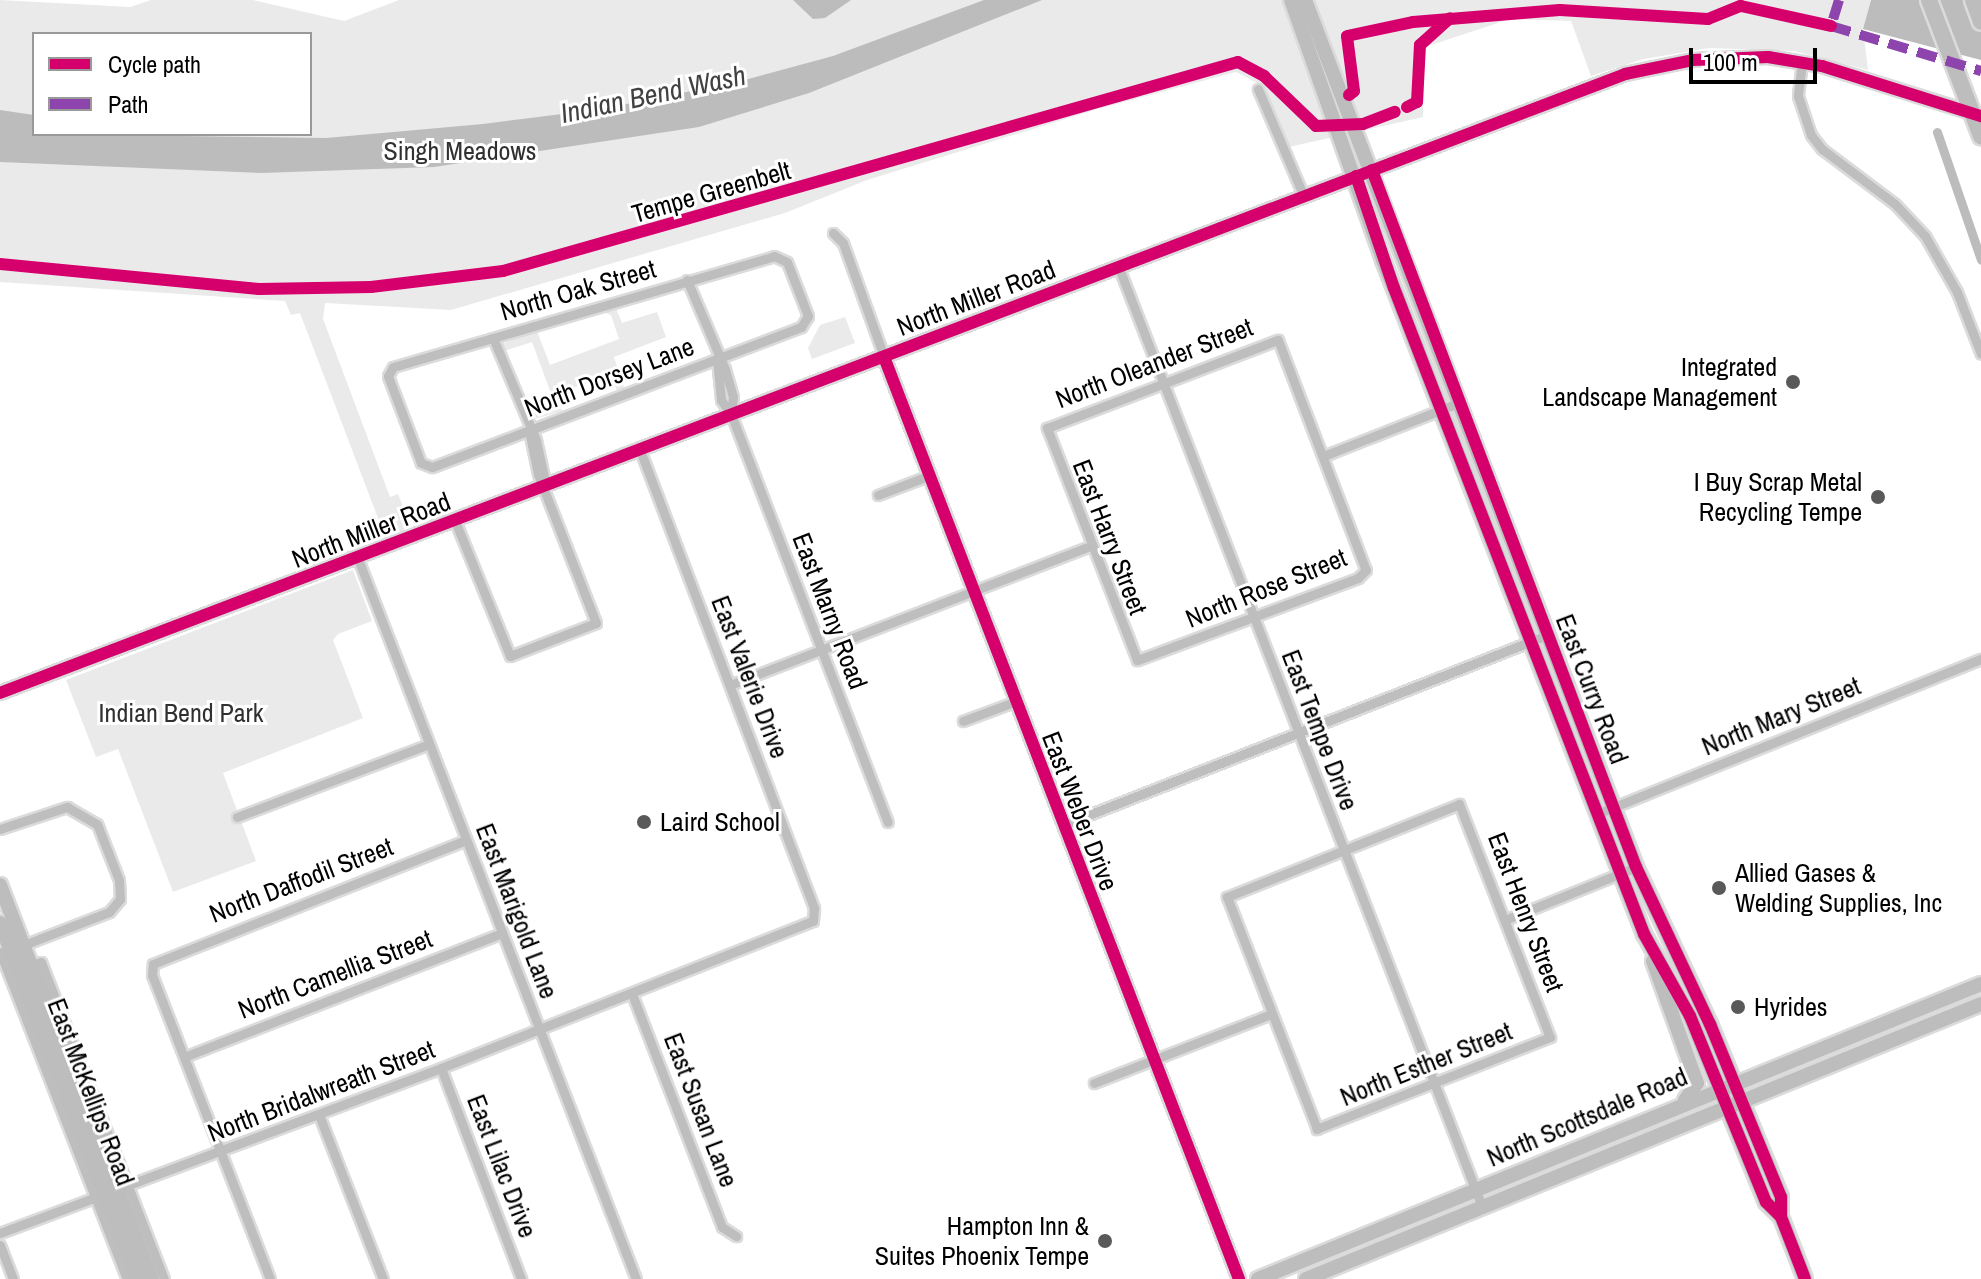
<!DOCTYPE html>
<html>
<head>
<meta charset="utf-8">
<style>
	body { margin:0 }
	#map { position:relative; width:1981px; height:1279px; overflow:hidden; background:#fff; font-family:"Archivo Narrow",sans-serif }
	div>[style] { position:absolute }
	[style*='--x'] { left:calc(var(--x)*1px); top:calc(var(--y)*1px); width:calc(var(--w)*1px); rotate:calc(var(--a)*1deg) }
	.green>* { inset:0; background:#eaeaea }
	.water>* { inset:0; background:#bcbcbc }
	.canal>* { height:9px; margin:-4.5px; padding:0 4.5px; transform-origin:4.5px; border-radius:4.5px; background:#bcbcbc }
	.roads { filter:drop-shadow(2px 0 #dbdbdb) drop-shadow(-2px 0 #dbdbdb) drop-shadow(0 2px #dbdbdb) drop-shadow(0 -2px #dbdbdb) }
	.street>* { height:9px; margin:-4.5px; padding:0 4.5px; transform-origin:4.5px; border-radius:4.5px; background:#bebebe }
	.secondary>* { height:12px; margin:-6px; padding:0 6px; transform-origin:6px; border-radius:6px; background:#c2c2c2 }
	.primary>* { height:14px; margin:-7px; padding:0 7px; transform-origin:7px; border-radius:7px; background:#bdbdbd }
	.highway>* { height:16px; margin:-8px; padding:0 8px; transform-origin:8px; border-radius:8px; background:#bdbdbd }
	.bridges { filter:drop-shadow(2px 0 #dbdbdb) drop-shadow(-2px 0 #dbdbdb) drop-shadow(0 2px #dbdbdb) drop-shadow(0 -2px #dbdbdb) }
	.highway-bridge>* { height:16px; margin:-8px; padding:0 8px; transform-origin:8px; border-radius:8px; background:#bdbdbd }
	.quiet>* { height:10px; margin-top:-5px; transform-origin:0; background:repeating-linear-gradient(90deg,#8e44ad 0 20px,transparent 0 30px) }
	.cycleway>* { height:12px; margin:-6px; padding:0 6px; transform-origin:6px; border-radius:6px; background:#d6006c }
	.dots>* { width:22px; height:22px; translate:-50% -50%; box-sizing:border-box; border:4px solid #fff; border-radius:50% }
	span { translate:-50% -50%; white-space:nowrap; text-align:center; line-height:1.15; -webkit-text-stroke:6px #fff; paint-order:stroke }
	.park-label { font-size:26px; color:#303030 }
	.street-label { font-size:26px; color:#000 }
	.poi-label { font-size:26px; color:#000 }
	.right { translate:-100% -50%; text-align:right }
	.left { translate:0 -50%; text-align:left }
	.water-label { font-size:28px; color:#414141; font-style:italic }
	.legend { position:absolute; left:32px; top:32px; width:280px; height:104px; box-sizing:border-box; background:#fff; border:2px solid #999; margin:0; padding:10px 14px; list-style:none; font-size:24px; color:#000 }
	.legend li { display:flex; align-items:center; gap:16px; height:40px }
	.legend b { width:40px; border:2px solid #999 }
	.scale { position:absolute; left:1689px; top:48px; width:128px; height:36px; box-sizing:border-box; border:4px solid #000; border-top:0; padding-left:10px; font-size:24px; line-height:28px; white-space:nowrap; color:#000; -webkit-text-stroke:6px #fff; paint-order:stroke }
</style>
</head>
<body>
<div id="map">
	<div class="green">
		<i style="clip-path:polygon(evenodd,0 0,130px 7px,151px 0,253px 0,344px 21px,399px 0,1871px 0,1863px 29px,1868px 70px,1794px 51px,1709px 48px,1644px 59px,1591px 76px,1571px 21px,1510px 19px,1425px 47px,1423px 117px,1289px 147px,1263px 86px,1236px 72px,1098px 109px,867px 180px,785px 213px,451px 310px,325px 303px,323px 319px,390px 497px,398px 494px,415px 537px,389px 547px,300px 313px,291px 315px,285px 301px,0 282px,0 0,34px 34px,310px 34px,310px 134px,34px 134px,34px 34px)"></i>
		<i style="clip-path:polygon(616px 308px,622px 323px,657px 312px,666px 337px,614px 357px,624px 388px,617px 391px,611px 377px,580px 385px,557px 394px,562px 411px,531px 420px,529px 416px,556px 407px,532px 342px,504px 351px,502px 344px,537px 331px,550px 365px,619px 339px,611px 315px,603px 312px)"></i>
		<i style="clip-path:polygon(845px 317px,855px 343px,812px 359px,808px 348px,820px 325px)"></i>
		<i style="clip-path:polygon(353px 570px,372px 621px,338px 634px,333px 640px,363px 718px,223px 773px,256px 861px,173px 892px,118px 749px,96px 757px,66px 680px)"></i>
	</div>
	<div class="water">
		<i style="clip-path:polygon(793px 0,851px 0,825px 18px,813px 19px)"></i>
		<i style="clip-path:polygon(984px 0,1042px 0,809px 93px,699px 127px,434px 167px,261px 173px,0 162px,0 110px,34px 115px,34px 134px,326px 138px,483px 124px,602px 109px,741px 81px,833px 56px)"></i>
		<i style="clip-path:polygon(1871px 0,1981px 0,1981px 60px,1863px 29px)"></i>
	</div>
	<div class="canal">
		<i style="--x:1937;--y:132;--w:135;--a:71"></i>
	</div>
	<div class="roads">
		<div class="street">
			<i style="--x:1802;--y:62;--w:34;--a:97"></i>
			<i style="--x:1798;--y:96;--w:41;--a:71.6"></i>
			<i style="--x:1811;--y:135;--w:18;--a:52"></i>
			<i style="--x:1822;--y:149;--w:91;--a:37"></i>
			<i style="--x:1895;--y:204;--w:44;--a:46.8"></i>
			<i style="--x:1925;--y:236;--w:64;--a:60.3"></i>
			<i style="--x:1957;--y:292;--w:66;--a:68.8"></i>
			<i style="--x:1258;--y:89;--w:117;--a:66.9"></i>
			<i style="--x:833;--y:233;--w:14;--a:45"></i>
			<i style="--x:843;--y:243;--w:121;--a:70.2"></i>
			<i style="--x:774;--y:256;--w:14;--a:25"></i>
			<i style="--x:787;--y:262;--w:58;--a:68.7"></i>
			<i style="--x:808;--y:316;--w:13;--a:122"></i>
			<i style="--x:801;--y:327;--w:395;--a:159.2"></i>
			<i style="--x:432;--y:467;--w:12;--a:-160"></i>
			<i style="--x:421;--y:463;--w:93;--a:-110.8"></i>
			<i style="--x:388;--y:376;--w:10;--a:-61"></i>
			<i style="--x:393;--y:367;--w:397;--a:-16.2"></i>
			<i style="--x:1119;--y:268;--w:1007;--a:68.86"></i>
			<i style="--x:687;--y:280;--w:97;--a:66.9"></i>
			<i style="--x:725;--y:369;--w:29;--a:74"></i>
			<i style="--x:733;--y:397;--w:17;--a:97"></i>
			<i style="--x:493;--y:338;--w:111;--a:67.1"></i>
			<i style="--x:536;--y:440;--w:47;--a:77.7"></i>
			<i style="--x:1278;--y:340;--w:246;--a:69.1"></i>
			<i style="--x:1366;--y:570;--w:11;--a:135"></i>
			<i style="--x:1358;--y:578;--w:236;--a:159.6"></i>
			<i style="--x:1137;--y:660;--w:249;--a:-111.2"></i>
			<i style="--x:1047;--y:428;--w:247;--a:-20.9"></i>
			<i style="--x:717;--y:359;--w:41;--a:84.4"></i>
			<i style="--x:721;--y:400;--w:17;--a:54"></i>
			<i style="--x:731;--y:414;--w:437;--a:69"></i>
			<i style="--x:1326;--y:455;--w:142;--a:-21.5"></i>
			<i style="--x:878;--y:495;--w:53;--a:-20.8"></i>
			<i style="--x:455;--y:521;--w:146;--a:67.8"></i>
			<i style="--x:510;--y:656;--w:92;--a:-21"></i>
			<i style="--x:596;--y:623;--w:160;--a:-111.3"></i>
			<i style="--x:538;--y:474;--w:44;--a:-101.8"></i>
			<i style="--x:358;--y:559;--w:772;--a:68.89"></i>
			<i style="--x:730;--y:685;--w:386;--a:-21.1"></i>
			<i style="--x:963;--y:721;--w:54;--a:-20.4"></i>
			<i style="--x:1459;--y:804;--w:250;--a:68.7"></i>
			<i style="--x:1550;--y:1037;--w:251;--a:158.5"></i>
			<i style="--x:1317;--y:1129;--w:249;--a:-111.2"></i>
			<i style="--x:1227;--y:897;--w:250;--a:-21.8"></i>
			<i style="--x:1597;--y:814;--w:414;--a:-22"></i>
			<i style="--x:237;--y:817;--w:205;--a:-20.8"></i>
			<i style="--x:1063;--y:825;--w:520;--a:-21.43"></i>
			<i style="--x:0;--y:829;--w:71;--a:-18.2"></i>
			<i style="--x:67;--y:807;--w:34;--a:30"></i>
			<i style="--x:97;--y:824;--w:60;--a:68.6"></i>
			<i style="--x:119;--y:880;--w:19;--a:87"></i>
			<i style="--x:120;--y:899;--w:17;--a:130"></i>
			<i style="--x:109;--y:912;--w:94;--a:158.9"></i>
			<i style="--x:1505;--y:920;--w:141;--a:-22"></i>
			<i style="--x:0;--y:952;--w:351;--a:68.8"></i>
			<i style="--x:31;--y:965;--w:10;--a:-17"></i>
			<i style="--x:41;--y:962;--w:340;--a:68.8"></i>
			<i style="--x:632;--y:994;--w:250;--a:68.9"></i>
			<i style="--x:722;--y:1227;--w:17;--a:33"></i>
			<i style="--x:184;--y:1057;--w:341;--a:-21.3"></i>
			<i style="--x:441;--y:1068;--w:226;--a:69.2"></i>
			<i style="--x:1094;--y:1083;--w:190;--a:-21.3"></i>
			<i style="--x:319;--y:1115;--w:176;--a:68.7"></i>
			<i style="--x:0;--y:1233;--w:471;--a:-20.5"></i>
			<i style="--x:441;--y:1068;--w:400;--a:-21.6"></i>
			<i style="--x:813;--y:921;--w:13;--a:-86"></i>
			<i style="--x:814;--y:908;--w:491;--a:-110.8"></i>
			<i style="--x:0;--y:1245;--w:36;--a:69"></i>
			<i style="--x:270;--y:1279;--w:326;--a:-111.2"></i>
			<i style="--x:152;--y:975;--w:11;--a:-85"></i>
			<i style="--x:153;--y:964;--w:337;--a:-21.6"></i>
		</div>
		<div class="secondary">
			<i style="--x:884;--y:357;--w:988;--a:68.94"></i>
			<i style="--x:0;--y:693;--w:1739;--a:-20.85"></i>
			<i style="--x:1625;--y:74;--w:69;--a:-11.6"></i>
			<i style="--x:1693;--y:60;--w:75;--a:-2.3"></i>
			<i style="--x:1768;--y:57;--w:55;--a:9.5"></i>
			<i style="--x:1822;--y:66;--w:164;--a:17.4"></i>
		</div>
		<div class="primary">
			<i style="--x:1291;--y:0;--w:276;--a:70.5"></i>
			<i style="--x:1383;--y:260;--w:723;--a:68.83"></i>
			<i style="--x:1644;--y:934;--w:94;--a:60.7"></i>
			<i style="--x:1690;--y:1016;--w:201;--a:67.8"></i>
			<i style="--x:1766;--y:1202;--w:21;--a:45"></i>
			<i style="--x:1781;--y:1217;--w:66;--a:68.8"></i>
			<i style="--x:1305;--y:0;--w:928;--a:69.1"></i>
			<i style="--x:1636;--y:867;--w:174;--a:64.8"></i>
			<i style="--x:1710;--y:1024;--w:187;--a:67.7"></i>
			<i style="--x:1781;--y:1197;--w:20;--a:90"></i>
			<i style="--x:0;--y:885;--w:422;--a:68.9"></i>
			<i style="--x:0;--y:923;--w:382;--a:68.8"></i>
			<i style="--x:1653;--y:961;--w:130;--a:70.2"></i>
			<i style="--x:1697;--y:1083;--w:21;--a:125"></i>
			<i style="--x:1258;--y:1279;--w:781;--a:-22.2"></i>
			<i style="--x:1306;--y:1279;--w:729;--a:-22.17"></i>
		</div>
		<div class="highway">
			<i style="--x:1973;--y:0;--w:23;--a:70"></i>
		</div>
	</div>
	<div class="bridges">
		<div class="highway-bridge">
			<i style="--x:1929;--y:0;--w:146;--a:69.1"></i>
		</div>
	</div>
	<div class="quiet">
		<i style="--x:1839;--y:0;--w:27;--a:107"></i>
		<i style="--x:1831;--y:26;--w:157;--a:16.7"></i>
	</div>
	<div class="cycleway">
		<i style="--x:1349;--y:95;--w:6;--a:-39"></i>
		<i style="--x:1354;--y:91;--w:55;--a:-97.3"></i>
		<i style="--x:1347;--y:36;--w:67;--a:-12"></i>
		<i style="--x:1413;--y:22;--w:147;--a:-4.7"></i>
		<i style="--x:1560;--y:10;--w:148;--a:3.5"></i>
		<i style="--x:1708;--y:19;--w:35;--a:-22"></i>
		<i style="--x:1741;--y:6;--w:92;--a:12.5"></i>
		<i style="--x:1407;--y:107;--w:11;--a:-27"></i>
		<i style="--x:1417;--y:102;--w:57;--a:-87"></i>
		<i style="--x:1420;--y:45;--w:40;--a:-42"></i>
		<i style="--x:1372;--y:170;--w:745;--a:69.26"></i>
		<i style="--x:1636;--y:867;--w:174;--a:64.8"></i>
		<i style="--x:1710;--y:1024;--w:187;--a:67.7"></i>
		<i style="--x:1781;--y:1197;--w:20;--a:90"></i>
		<i style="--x:1356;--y:176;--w:118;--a:71.3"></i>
		<i style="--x:1394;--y:288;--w:693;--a:68.84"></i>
		<i style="--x:1644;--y:934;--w:94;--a:60.7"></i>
		<i style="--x:1690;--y:1016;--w:201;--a:67.8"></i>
		<i style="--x:1766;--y:1202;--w:21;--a:45"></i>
		<i style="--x:1781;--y:1217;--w:66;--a:68.8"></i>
		<i style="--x:0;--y:264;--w:260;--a:5.5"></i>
		<i style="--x:259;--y:289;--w:112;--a:-1"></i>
		<i style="--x:371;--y:287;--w:133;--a:-6.9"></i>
		<i style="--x:503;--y:271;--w:764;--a:-15.87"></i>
		<i style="--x:1238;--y:62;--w:30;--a:28"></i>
		<i style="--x:1264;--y:76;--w:72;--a:43.9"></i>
		<i style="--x:1316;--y:126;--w:47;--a:-2.4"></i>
		<i style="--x:1363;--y:124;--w:34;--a:-21"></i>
		<i style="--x:884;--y:357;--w:988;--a:68.94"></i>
		<i style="--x:0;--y:693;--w:1739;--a:-20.85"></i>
		<i style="--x:1625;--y:74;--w:69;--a:-11.6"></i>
		<i style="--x:1693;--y:60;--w:75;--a:-2.3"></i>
		<i style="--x:1768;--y:57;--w:55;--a:9.5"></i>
		<i style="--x:1822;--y:66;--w:167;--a:17.5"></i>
	</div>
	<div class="dots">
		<i style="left:1793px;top:382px;background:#595959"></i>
		<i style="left:1878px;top:497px;background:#595959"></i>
		<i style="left:644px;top:822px;background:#595959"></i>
		<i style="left:1719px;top:888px;background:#595959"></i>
		<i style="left:1738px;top:1007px;background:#595959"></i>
		<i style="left:1105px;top:1241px;background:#595959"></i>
	</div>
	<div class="park-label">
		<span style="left:460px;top:151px">Singh Meadows</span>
		<span style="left:181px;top:713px">Indian Bend Park</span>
	</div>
	<div class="street-label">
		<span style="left:711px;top:192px;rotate:-16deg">Tempe Greenbelt</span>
		<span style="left:578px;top:290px;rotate:-16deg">North Oak Street</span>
		<span style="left:976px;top:298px;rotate:-21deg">North Miller Road</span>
		<span style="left:1154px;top:363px;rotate:-21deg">North Oleander Street</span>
		<span style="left:609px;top:377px;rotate:-21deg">North Dorsey Lane</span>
		<span style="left:371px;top:530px;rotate:-21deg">North Miller Road</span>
		<span style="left:1110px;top:537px;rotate:69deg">East Harry Street</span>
		<span style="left:1266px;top:588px;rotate:-22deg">North Rose Street</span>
		<span style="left:830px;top:611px;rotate:69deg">East Marny Road</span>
		<span style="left:750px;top:677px;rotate:69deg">East Valerie Drive</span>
		<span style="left:1592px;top:689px;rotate:69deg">East Curry Road</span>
		<span style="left:1781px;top:716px;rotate:-22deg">North Mary Street</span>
		<span style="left:1320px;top:730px;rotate:69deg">East Tempe Drive</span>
		<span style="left:1080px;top:811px;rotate:69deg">East Weber Drive</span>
		<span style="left:301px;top:880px;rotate:-21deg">North Daffodil Street</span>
		<span style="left:517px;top:911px;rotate:69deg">East Marigold Lane</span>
		<span style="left:1526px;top:912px;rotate:69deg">East Henry Street</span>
		<span style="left:335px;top:974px;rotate:-21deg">North Camellia Street</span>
		<span style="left:1426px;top:1064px;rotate:-22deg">North Esther Street</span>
		<span style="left:321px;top:1091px;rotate:-21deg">North Bridalwreath Street</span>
		<span style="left:91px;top:1092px;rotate:69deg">East McKellips Road</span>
		<span style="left:701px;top:1110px;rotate:69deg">East Susan Lane</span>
		<span style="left:1587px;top:1117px;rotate:-23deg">North Scottsdale Road</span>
		<span style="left:502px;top:1166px;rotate:69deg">East Lilac Drive</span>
	</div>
	<div class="poi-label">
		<span class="right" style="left:1777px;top:382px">Integrated<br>Landscape Management</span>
		<span class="right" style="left:1862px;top:497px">I Buy Scrap Metal<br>Recycling Tempe</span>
		<span class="left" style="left:660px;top:822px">Laird School</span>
		<span class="left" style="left:1735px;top:888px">Allied Gases &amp;<br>Welding Supplies, Inc</span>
		<span class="left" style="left:1754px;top:1007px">Hyrides</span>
		<span class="right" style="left:1089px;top:1241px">Hampton Inn &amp;<br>Suites Phoenix Tempe</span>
	</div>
	<div class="water-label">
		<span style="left:653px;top:94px;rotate:-12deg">Indian Bend Wash</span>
	</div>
	<ul class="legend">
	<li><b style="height:10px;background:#d6006c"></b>Cycle path</li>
	<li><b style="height:10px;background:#8e44ad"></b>Path</li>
	</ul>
	<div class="scale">100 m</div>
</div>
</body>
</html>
